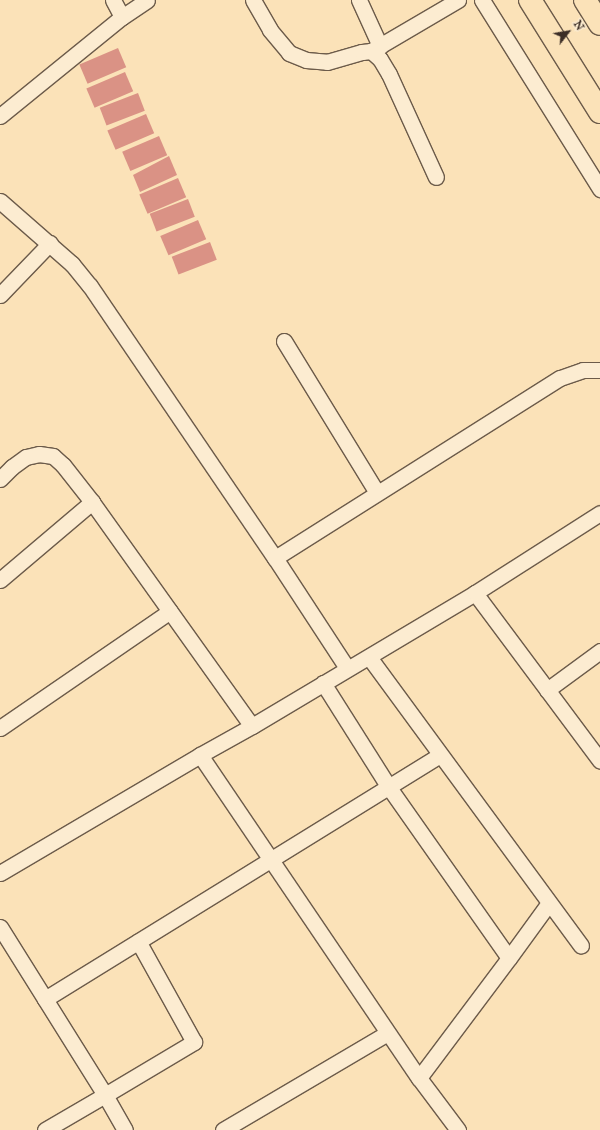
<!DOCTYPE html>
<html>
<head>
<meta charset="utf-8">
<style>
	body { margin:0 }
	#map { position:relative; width:600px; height:1130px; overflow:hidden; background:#fbe2b8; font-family:"IM FELL Great Primer",serif }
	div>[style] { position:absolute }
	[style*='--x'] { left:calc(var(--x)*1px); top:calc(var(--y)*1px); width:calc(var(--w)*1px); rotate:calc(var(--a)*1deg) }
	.building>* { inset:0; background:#da9285; transform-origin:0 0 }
	.roads { filter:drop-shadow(1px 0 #6c5b4a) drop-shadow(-1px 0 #6c5b4a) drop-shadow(0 1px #6c5b4a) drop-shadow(0 -1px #6c5b4a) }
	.street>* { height:15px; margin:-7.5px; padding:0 7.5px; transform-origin:7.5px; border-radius:7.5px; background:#fcecd1 }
	.highway>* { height:22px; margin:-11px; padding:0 11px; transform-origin:11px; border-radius:11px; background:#fbe2b8 }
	span { translate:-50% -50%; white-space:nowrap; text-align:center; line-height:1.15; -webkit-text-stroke:3px #fcecd1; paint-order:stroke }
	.north { position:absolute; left:548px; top:12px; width:40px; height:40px; -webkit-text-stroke:3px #fcecd1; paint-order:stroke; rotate:59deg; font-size:11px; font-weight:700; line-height:16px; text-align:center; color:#3c2e26 }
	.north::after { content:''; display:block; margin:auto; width:14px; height:18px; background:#3c2e26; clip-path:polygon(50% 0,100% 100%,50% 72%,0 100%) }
</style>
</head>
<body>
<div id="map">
	<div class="building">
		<i style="left:118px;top:48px;width:21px;height:42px;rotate:67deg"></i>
		<i style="left:125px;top:72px;width:21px;height:42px;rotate:67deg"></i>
		<i style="left:138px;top:93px;width:19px;height:41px;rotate:69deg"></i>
		<i style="left:146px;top:114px;width:21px;height:42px;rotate:67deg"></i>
		<i style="left:159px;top:136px;width:21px;height:40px;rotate:67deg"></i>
		<i style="clip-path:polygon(169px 156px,177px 175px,140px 192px,133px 175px)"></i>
		<i style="left:178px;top:178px;width:21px;height:42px;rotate:67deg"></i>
		<i style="left:188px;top:199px;width:19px;height:41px;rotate:69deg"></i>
		<i style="left:198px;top:220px;width:21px;height:41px;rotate:67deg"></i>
		<i style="left:210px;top:242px;width:19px;height:41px;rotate:69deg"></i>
	</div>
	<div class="roads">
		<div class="street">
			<i style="--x:113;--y:0;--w:19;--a:62"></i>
			<i style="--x:253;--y:0;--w:34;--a:60"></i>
			<i style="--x:270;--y:30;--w:30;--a:50"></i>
			<i style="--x:289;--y:53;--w:18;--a:22"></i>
			<i style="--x:306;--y:60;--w:21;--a:5"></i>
			<i style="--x:327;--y:62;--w:36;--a:-16"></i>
			<i style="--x:362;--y:52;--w:9;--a:-6"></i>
			<i style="--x:371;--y:51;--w:12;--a:42"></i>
			<i style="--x:380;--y:59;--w:17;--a:59"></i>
			<i style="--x:389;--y:74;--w:113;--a:65.5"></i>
			<i style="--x:359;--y:0;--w:51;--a:65.5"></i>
			<i style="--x:482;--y:0;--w:223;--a:58"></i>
			<i style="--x:371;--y:51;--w:101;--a:-30.4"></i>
			<i style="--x:0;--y:116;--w:157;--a:-39.1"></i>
			<i style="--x:122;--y:17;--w:30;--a:-34"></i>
			<i style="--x:0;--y:201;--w:96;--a:41.2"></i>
			<i style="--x:72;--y:264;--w:28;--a:51"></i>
			<i style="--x:90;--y:286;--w:329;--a:55.8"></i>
			<i style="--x:275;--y:558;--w:131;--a:56.8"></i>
			<i style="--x:0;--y:295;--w:72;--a:-46.1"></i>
			<i style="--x:284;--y:341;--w:178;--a:58.5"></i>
			<i style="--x:0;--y:479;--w:17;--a:-45"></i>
			<i style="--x:12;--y:467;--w:17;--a:-36"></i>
			<i style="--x:26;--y:457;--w:13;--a:-13"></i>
			<i style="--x:39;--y:454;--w:14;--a:8"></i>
			<i style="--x:53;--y:456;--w:13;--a:42"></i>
			<i style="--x:63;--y:465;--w:47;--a:51.9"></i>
			<i style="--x:92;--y:502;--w:275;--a:54.5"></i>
			<i style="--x:275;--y:558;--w:337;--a:-32.3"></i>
			<i style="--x:560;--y:378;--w:24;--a:-19"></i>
			<i style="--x:583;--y:370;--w:17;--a:0"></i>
			<i style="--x:0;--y:580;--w:121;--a:-40.3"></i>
			<i style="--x:475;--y:593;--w:209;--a:53.3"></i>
			<i style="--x:369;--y:657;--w:358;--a:53.7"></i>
			<i style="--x:323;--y:683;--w:122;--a:57.7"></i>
			<i style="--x:388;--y:786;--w:210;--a:54.9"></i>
			<i style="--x:509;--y:958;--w:150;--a:126.9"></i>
			<i style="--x:547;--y:690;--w:66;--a:-36.3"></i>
			<i style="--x:0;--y:728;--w:206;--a:-34.5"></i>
			<i style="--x:200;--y:755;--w:60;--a:-29.1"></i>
			<i style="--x:252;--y:726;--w:260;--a:-30.8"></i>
			<i style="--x:475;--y:593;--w:148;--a:-32.6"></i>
			<i style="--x:0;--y:873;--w:232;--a:-30.5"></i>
			<i style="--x:200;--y:755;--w:390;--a:55.9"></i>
			<i style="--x:419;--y:1078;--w:65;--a:53.1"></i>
			<i style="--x:0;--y:927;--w:85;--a:58"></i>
			<i style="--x:45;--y:999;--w:464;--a:-31.7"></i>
			<i style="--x:509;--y:958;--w:68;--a:-54"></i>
			<i style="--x:45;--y:999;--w:113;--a:58"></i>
			<i style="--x:105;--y:1095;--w:104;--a:-30.8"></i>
			<i style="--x:194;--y:1042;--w:115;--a:-119"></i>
			<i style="--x:45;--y:1130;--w:69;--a:-30.3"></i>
			<i style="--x:105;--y:1095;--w:40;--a:60.3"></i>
			<i style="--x:223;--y:1130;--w:191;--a:-30.5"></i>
		</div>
		<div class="highway">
			<i style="--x:530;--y:0;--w:132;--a:58"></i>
			<i style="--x:585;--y:0;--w:28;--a:58"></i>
		</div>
	</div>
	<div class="north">N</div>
</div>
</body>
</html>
